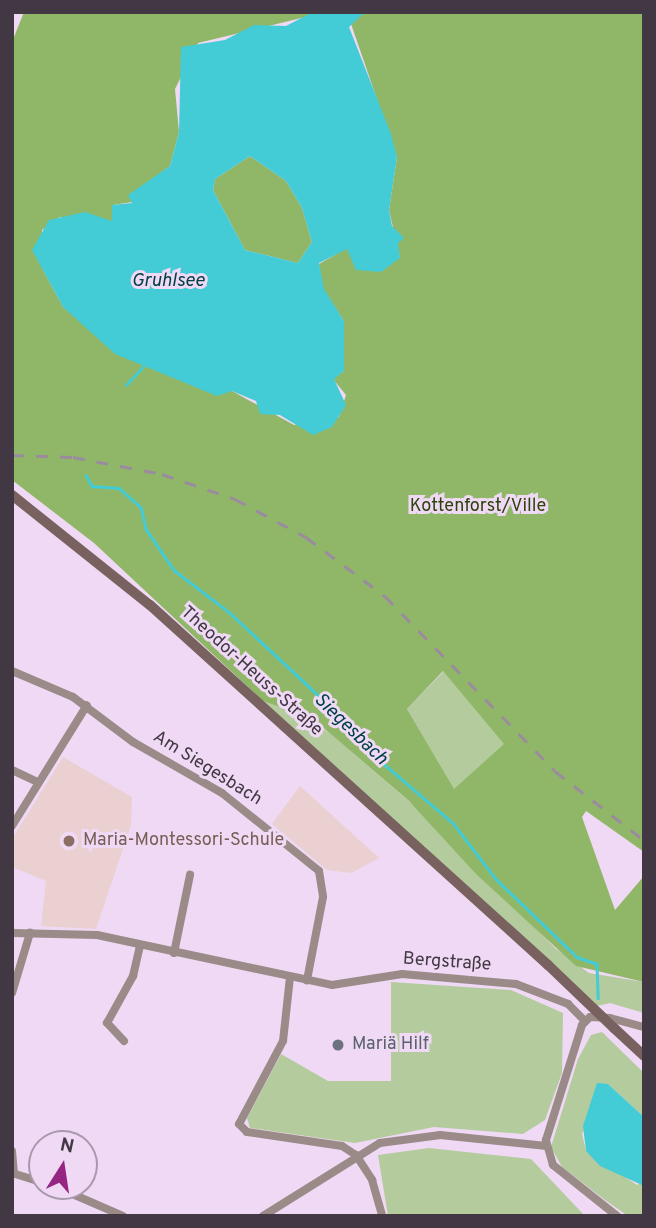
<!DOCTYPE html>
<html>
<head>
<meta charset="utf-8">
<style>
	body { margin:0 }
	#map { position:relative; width:656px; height:1228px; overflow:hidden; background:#efd9f4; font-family:Overpass,sans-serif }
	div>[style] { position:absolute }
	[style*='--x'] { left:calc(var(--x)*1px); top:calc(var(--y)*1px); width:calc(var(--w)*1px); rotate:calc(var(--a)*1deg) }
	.education>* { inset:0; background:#ebd0d1 }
	.green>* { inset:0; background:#b4cc9d }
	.forest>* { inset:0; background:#90b767 }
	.water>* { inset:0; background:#43cbd6 }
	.stream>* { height:2.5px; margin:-1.25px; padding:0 1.25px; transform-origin:1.25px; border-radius:1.25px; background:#43cbd6 }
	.street>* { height:8px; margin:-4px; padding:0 4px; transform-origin:4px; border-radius:4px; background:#9a8a88 }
	.secondary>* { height:10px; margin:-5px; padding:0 5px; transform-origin:5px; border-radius:5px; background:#78615e }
	.rail>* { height:2.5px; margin-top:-1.25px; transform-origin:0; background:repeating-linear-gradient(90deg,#9a8b9e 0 12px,transparent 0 24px) }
	.secondary-bridge>* { height:10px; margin:-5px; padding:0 5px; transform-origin:5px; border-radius:5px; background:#78615e }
	.dots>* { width:19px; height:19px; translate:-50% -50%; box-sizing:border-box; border:4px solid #efd9f4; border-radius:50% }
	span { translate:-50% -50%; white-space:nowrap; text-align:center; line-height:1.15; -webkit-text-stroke:6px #efd9f4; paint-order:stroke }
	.park-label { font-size:18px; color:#2b4308 }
	.street-label { font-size:18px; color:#413843 }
	.education-label { font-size:18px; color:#785e54 }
	.left { translate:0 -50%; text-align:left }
	.worship-label { font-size:18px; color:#5b616d }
	.water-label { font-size:19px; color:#014146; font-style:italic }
	.frame { position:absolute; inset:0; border:14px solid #413843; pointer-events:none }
	.north { position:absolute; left:28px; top:1130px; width:70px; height:70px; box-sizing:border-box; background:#efd9f4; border:2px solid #a999ad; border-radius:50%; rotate:12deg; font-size:19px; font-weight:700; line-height:28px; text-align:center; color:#413843 }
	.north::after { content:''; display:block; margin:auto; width:24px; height:32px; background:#962482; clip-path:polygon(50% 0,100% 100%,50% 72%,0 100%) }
</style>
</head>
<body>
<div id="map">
	<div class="education">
		<i style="clip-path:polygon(63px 757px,132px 797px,131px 825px,96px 929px,41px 926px,46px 881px,12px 867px,12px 839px)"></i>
		<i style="clip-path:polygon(300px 786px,379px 858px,351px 873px,327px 870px,272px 824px)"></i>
	</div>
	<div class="green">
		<i style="clip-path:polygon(444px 671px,505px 744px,454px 790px,407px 709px)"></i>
		<i style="clip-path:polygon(263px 701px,300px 711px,332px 735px,426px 816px,555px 948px,589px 973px,644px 982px,644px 1013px,610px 1003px,593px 1007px)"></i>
		<i style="clip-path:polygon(391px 982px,511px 990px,563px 1013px,562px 1073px,545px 1120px,523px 1134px,434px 1127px,355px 1143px,250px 1128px,247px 1118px,281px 1054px,328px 1081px,391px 1081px)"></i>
		<i style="clip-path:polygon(602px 1032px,644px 1073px,644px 1117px,608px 1084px,582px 1134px,586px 1151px,637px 1185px,644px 1181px,644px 1216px,628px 1216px,605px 1200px,562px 1167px,551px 1147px,578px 1059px,591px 1035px)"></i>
		<i style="clip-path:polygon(429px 1148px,531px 1159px,585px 1216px,388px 1216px,378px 1155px)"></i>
	</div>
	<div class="forest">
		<i style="clip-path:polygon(evenodd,24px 12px,326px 12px,198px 43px,175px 89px,179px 132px,170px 166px,136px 191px,132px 202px,113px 205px,112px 221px,60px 217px,42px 230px,43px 270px,63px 307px,90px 328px,147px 365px,201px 388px,232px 391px,294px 425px,339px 417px,346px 395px,333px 379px,344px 371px,344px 321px,323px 289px,319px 264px,347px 248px,357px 262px,400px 258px,389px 210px,397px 157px,350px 21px,365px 12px,644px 12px,644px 852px,586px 811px,582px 817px,615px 910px,644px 876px,644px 982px,576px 966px,476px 874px,409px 801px,312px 718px,263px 701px,94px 543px,12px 480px,12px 42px,24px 12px,443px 671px,504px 744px,454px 789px,407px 709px,443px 671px)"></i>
		<i style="clip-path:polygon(250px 156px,286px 181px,302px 208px,312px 242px,298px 263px,245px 250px,213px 190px,215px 179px)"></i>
	</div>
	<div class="water">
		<i style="clip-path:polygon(evenodd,313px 12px,365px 12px,349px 27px,391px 134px,397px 157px,389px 210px,392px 226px,404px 238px,398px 243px,400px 258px,381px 272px,356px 270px,347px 249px,319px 263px,324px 289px,344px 321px,344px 371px,334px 379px,346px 405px,332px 427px,313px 435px,280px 415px,260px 414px,256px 401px,232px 391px,217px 396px,115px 354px,63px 307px,32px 250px,49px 220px,85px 212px,112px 221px,112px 205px,132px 203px,128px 195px,170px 166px,179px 132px,181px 47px,225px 40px,254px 25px,286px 26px,313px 12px,250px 156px,286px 181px,302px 208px,312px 242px,298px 263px,245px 250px,213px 190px,215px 179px,250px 156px)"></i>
		<i style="clip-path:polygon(597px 1083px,608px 1084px,644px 1117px,642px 1185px,600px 1166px,586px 1151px,583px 1126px)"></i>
	</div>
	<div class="stream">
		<i style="--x:126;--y:385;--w:25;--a:-47"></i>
		<i style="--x:86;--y:475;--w:13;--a:61"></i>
		<i style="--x:92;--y:486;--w:27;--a:4"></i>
		<i style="--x:119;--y:488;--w:29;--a:41"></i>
		<i style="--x:141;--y:507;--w:23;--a:77"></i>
		<i style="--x:146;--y:529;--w:50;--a:55.7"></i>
		<i style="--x:174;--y:570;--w:69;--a:37.4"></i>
		<i style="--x:229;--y:612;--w:163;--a:43"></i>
		<i style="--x:348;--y:723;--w:11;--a:85"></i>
		<i style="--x:349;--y:734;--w:137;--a:40.6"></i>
		<i style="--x:453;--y:823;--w:71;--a:52.5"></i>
		<i style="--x:496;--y:879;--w:112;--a:43.9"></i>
		<i style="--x:577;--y:957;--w:21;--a:19"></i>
		<i style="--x:597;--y:964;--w:34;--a:88"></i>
	</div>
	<div class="street">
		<i style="--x:12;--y:671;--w:66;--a:23.1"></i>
		<i style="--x:73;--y:697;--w:75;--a:36.9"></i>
		<i style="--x:133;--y:742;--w:103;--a:29.8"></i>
		<i style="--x:222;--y:793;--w:124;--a:38.8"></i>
		<i style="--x:319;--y:871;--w:26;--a:81"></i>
		<i style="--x:323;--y:897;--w:85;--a:100.9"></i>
		<i style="--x:12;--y:770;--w:29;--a:25"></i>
		<i style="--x:12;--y:826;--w:142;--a:-58.2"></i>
		<i style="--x:12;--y:933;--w:85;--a:1.3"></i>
		<i style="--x:97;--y:935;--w:240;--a:12"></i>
		<i style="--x:332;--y:985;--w:71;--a:-8.9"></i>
		<i style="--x:402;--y:974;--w:114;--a:5"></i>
		<i style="--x:516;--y:984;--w:56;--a:21"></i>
		<i style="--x:568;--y:1004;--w:24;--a:45"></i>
		<i style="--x:174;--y:953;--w:80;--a:-78.4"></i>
		<i style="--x:290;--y:977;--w:64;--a:96.2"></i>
		<i style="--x:283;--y:1041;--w:94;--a:117.9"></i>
		<i style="--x:239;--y:1124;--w:11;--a:45"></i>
		<i style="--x:247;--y:1132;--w:96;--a:8.4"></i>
		<i style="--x:342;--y:1146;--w:17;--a:33"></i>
		<i style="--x:356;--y:1155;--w:30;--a:57"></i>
		<i style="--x:372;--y:1180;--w:37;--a:74"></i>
		<i style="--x:12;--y:993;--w:63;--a:-73.3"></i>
		<i style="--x:124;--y:1041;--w:25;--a:-133"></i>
		<i style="--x:107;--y:1023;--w:54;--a:-61"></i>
		<i style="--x:133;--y:976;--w:31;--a:-77"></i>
		<i style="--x:12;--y:1151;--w:23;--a:85"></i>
		<i style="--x:12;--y:1173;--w:31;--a:17"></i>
		<i style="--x:54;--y:1186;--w:75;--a:23.5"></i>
		<i style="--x:263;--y:1216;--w:138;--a:-32"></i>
		<i style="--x:380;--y:1143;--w:61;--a:-7.6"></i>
		<i style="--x:440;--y:1135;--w:107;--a:5.9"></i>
		<i style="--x:617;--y:1216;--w:82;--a:-141.4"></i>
		<i style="--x:553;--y:1165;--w:26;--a:-106"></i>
		<i style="--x:546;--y:1140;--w:121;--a:-72.6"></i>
		<i style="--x:582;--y:1025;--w:11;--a:-45"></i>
		<i style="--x:590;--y:1017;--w:20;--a:3"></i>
		<i style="--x:610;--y:1018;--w:35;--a:15"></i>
	</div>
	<div class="secondary">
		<i style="--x:12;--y:495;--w:176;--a:38.6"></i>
		<i style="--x:150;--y:605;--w:537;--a:42.13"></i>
		<i style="--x:614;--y:1028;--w:41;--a:43"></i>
	</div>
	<div class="rail">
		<i style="--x:12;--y:455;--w:61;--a:1.9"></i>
		<i style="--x:73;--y:457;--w:91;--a:10.8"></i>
		<i style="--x:162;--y:474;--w:77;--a:18.9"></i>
		<i style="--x:235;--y:499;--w:81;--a:28.2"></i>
		<i style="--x:306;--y:537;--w:99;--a:36.8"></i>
		<i style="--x:385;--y:596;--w:244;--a:45.8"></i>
		<i style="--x:555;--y:771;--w:113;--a:37.8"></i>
	</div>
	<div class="secondary-bridge">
		<i style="--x:548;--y:965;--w:91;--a:43.7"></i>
	</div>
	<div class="dots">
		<i style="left:69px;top:841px;background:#8d6e63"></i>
		<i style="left:338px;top:1045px;background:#6b7280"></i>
	</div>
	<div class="park-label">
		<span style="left:478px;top:507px">Kottenforst/Ville</span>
	</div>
	<div class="street-label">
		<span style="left:251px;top:672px;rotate:42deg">Theodor-Heuss-Straße</span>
		<span style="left:207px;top:769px;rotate:32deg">Am Siegesbach</span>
		<span style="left:447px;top:963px;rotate:4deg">Bergstraße</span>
	</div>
	<div class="education-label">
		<span class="left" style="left:83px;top:841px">Maria-Montessori-Schule</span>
	</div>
	<div class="worship-label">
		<span class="left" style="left:352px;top:1045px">Mariä Hilf</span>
	</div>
	<div class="water-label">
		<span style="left:168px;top:282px">Gruhlsee</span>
		<span style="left:350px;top:730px;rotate:44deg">Siegesbach</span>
	</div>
	<div class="frame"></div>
	<div class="north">N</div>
</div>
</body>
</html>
